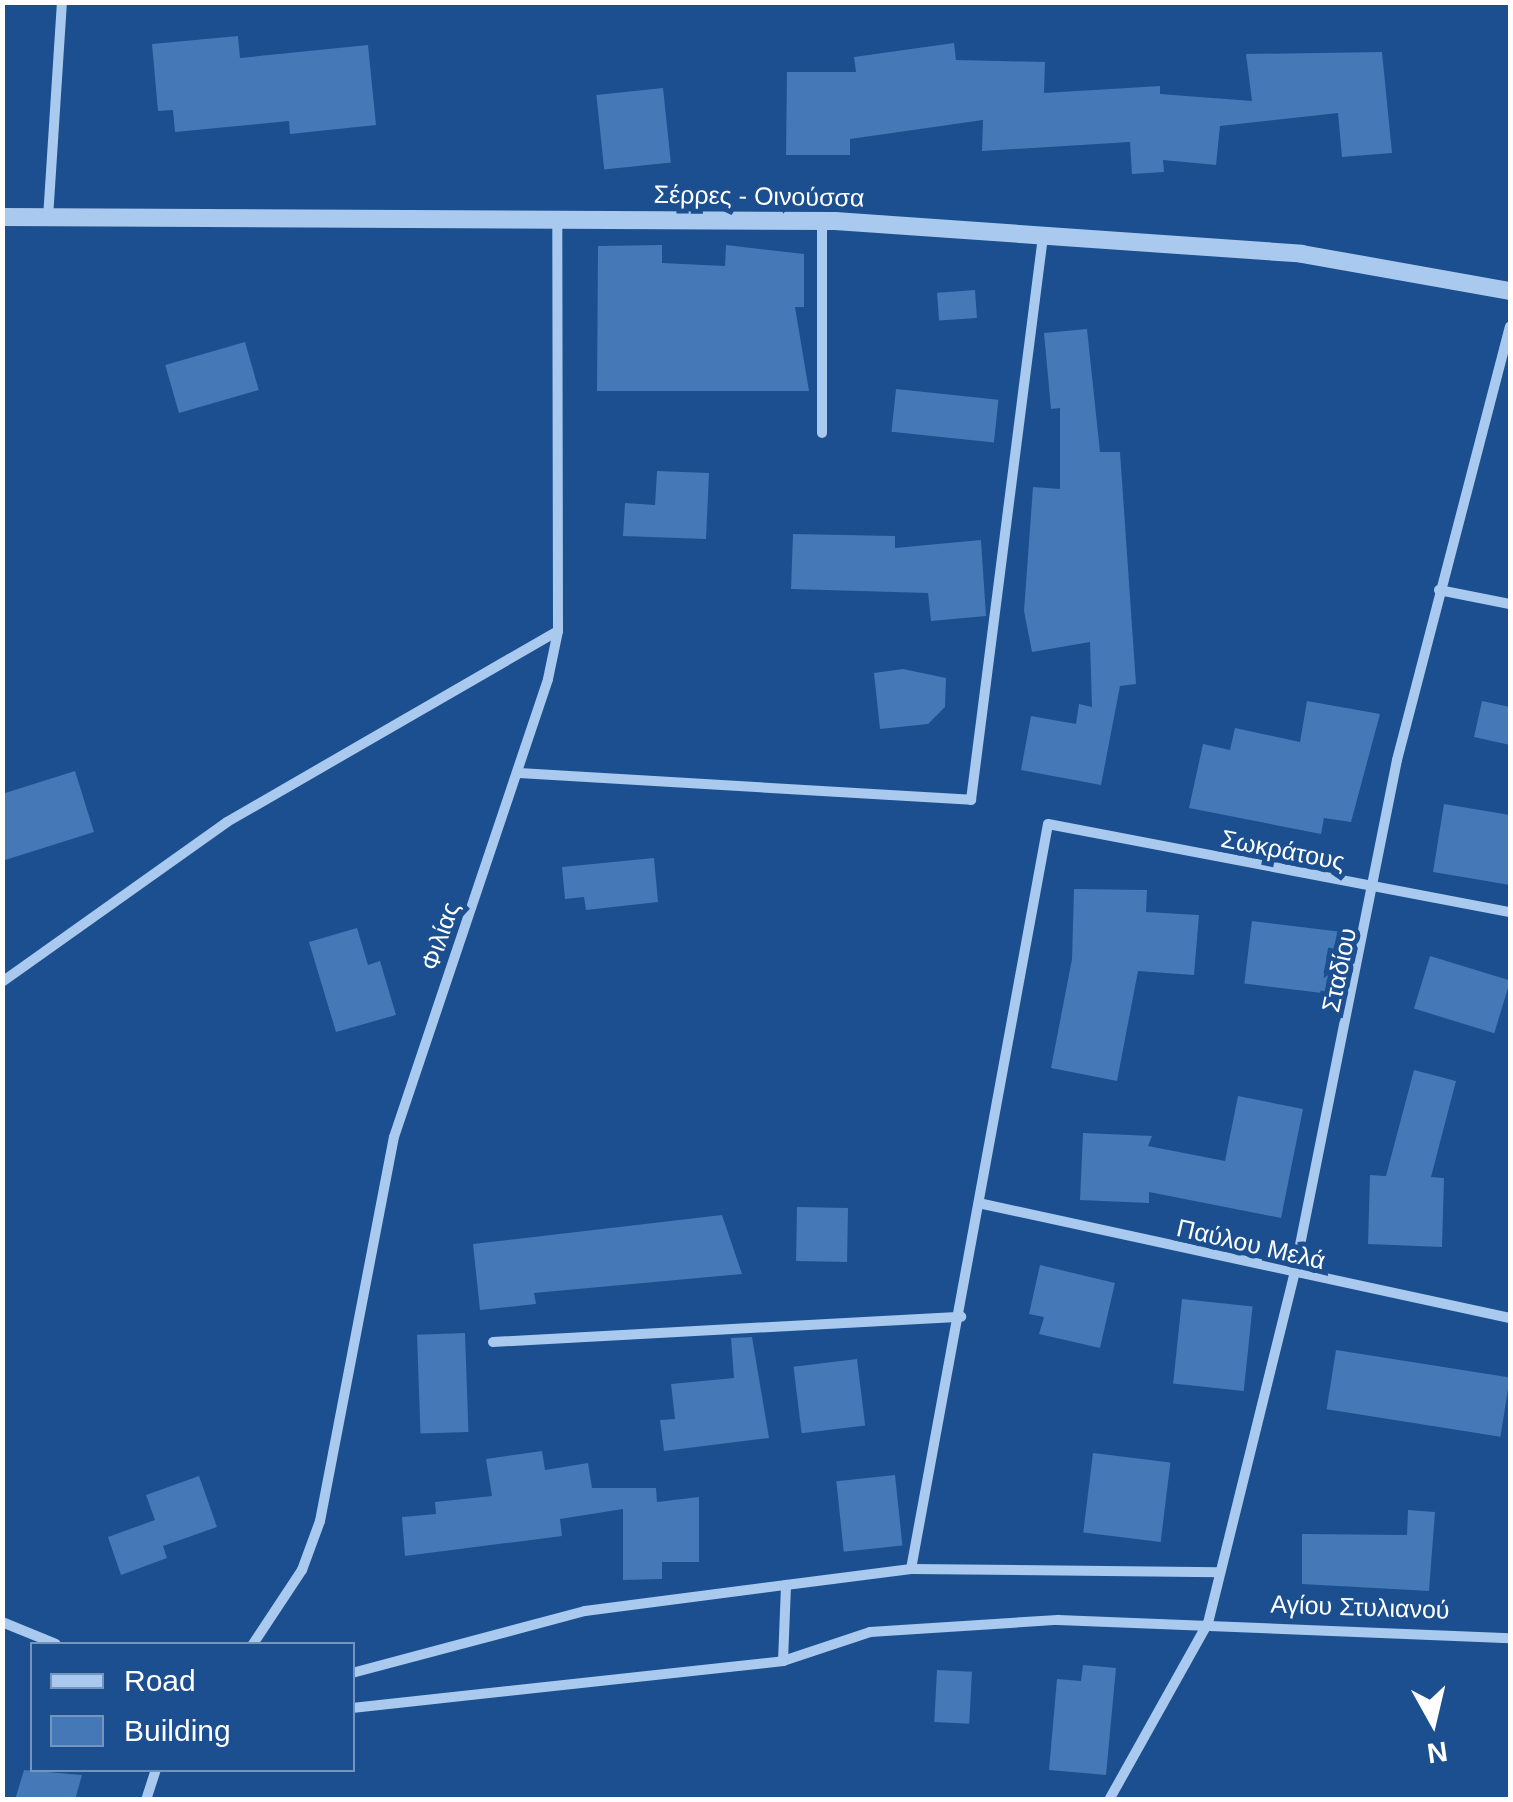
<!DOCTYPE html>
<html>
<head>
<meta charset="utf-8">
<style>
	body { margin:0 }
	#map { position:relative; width:1513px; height:1802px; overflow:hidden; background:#1b4f8f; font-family:Arial,sans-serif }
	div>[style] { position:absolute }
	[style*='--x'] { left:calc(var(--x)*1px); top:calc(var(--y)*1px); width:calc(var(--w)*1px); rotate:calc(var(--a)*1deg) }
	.building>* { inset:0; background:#4478b7; transform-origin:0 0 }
	.minor>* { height:10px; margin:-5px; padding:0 5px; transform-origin:5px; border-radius:5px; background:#a9c9ee }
	.tertiary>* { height:18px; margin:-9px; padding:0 9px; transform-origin:9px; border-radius:9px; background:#a9c9ee }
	span { translate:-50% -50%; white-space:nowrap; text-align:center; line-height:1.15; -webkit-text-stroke:10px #1b4f8f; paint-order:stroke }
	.street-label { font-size:25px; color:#fff }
	.frame { position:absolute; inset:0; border:5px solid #fff; pointer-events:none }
	.legend { position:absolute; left:30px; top:1642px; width:325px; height:130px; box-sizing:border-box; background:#1b4f8f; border:2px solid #7695bc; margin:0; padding:12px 18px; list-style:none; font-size:30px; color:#fff }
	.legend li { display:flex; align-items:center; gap:20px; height:50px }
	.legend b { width:50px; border:2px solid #7695bc }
	.north { position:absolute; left:1383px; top:1672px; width:100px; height:100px; -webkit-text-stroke:8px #1b4f8f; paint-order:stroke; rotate:172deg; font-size:28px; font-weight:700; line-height:40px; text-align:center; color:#fff }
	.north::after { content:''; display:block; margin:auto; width:35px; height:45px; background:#fff; clip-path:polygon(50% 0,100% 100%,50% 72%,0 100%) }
</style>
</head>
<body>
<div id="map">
	<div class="building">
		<i style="clip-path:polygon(238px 36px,240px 58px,368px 45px,376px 125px,290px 134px,289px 121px,175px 132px,173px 110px,158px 111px,152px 44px)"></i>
		<i style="clip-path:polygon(954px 43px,956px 60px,1045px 62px,1044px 93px,1160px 86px,1160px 94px,1252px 101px,1246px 54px,1382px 52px,1392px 153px,1342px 157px,1338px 113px,1220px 126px,1216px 165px,1163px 160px,1164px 172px,1132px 174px,1130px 142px,982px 151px,983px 120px,850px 139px,850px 155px,786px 155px,787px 72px,856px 72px,854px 57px)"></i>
		<i style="left:663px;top:88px;width:75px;height:67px;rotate:84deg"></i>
		<i style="clip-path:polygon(662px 245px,662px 263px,725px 266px,726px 245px,804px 254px,804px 307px,795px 307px,809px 391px,597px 391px,598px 246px)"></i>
		<i style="left:975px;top:290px;width:28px;height:38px;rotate:86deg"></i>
		<i style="clip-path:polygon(1087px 329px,1100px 452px,1120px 452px,1136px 684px,1120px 686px,1101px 785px,1021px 770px,1031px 716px,1076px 724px,1079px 704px,1092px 707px,1090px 642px,1032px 652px,1024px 611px,1033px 487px,1060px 489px,1060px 408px,1051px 409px,1044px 333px)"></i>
		<i style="left:245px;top:342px;width:50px;height:83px;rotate:74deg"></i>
		<i style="left:896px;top:389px;width:103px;height:43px;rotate:6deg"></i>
		<i style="clip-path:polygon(657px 471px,709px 473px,706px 539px,623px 536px,625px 503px,655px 505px)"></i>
		<i style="clip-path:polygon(793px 534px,895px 536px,895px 548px,981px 540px,986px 616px,931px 621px,928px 593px,791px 589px)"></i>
		<i style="clip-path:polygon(903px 669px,946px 678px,945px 707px,928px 724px,880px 729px,874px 673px)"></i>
		<i style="clip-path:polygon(1307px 701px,1380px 714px,1351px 822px,1324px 818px,1321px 834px,1189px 808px,1203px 744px,1230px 750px,1235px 728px,1300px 742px)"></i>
		<i style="clip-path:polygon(1482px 701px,1510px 707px,1510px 745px,1474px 737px)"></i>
		<i style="clip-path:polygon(75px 771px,94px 832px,2px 861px,2px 794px)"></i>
		<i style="clip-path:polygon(1444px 804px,1510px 815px,1510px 885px,1433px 872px)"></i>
		<i style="clip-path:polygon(654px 858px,658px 902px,586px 910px,584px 897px,565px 899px,562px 867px)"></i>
		<i style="clip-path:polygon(1074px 889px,1147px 890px,1146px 912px,1199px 915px,1194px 975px,1138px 971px,1117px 1081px,1051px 1068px,1072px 959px)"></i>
		<i style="left:1252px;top:921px;width:95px;height:63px;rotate:7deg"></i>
		<i style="clip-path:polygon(357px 928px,368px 965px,380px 961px,396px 1015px,336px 1032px,309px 942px)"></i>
		<i style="left:1430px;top:956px;width:84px;height:55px;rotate:17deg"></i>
		<i style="clip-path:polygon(1414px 1070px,1456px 1081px,1431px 1177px,1444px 1178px,1442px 1247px,1368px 1244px,1370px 1175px,1386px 1176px)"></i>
		<i style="clip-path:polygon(1238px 1096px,1303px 1109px,1281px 1218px,1149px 1192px,1149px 1203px,1080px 1200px,1083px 1133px,1152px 1136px,1148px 1146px,1225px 1161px)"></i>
		<i style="left:797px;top:1207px;width:51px;height:54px;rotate:1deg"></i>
		<i style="clip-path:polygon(722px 1215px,742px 1274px,534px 1293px,536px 1304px,480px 1310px,473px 1244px)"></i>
		<i style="clip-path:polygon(1040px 1265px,1115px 1283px,1100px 1348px,1039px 1334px,1044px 1317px,1029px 1314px)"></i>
		<i style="left:1182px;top:1299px;width:71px;height:85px;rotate:6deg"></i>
		<i style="left:465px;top:1333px;width:99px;height:48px;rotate:88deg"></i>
		<i style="clip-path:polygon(752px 1337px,769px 1438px,664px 1451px,660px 1420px,675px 1419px,671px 1384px,734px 1378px,731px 1338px)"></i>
		<i style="left:1336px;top:1350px;width:176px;height:60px;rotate:9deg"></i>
		<i style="left:857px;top:1359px;width:67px;height:64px;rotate:83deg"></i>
		<i style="clip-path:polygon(542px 1451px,545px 1470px,588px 1463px,592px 1488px,656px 1488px,657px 1502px,699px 1497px,699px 1562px,662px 1562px,662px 1579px,623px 1580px,623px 1509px,560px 1519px,562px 1536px,405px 1556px,402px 1517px,436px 1514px,435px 1502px,492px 1496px,486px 1459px)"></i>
		<i style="left:1093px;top:1453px;width:78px;height:80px;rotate:7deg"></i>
		<i style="left:895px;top:1475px;width:71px;height:59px;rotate:84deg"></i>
		<i style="clip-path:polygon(199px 1476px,217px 1527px,163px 1546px,167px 1558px,121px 1575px,108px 1537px,155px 1520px,146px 1495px)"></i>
		<i style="clip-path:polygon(1408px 1510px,1435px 1512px,1429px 1591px,1302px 1584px,1302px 1534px,1407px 1535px)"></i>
		<i style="clip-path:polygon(1083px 1665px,1116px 1668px,1106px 1775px,1049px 1770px,1057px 1679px,1081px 1681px)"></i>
		<i style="left:937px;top:1670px;width:35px;height:52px;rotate:3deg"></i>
		<i style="clip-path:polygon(24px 1770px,82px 1775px,75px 1800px,15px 1800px)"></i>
	</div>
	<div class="minor">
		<i style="--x:48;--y:218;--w:216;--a:-86.3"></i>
		<i style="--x:822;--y:433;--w:212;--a:-90"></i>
		<i style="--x:1439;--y:590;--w:72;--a:11.2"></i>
		<i style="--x:519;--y:773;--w:453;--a:3.4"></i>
		<i style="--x:971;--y:800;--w:569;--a:-82.72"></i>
		<i style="--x:2;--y:982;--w:276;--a:-35.4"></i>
		<i style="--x:227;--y:822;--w:382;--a:-30"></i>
		<i style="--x:983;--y:1204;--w:539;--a:12.21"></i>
		<i style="--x:493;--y:1342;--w:469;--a:-3.1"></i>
		<i style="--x:911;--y:1569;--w:757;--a:-79.58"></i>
		<i style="--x:1048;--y:824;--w:470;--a:10.8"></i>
		<i style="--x:2;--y:1622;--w:58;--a:22.2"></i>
		<i style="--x:253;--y:1644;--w:89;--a:-56.5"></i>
		<i style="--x:302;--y:1570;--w:52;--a:-69.8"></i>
		<i style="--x:320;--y:1521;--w:391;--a:-79.1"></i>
		<i style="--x:394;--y:1137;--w:483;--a:-71.4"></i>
		<i style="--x:548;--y:679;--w:49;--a:-78.2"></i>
		<i style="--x:558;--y:631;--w:410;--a:-90.1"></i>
		<i style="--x:783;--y:1661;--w:76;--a:-87.7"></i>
		<i style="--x:786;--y:1585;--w:126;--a:-7.3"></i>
		<i style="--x:911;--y:1569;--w:308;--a:0.6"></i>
		<i style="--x:352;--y:1673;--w:241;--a:-14.9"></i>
		<i style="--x:585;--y:1611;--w:203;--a:-7.4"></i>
		<i style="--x:352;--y:1708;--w:434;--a:-6.2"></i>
		<i style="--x:783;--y:1661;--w:92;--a:-18.4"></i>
		<i style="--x:870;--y:1632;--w:188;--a:-3.7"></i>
		<i style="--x:1058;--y:1620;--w:452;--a:2.3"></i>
		<i style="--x:146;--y:1800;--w:32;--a:-72"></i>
		<i style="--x:1109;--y:1800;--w:203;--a:-60.8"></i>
		<i style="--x:1208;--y:1623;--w:358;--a:-76.1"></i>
		<i style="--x:1294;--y:1275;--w:525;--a:-78.69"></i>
		<i style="--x:1397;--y:760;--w:448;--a:-75.4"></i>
	</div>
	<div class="tertiary">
		<i style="--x:2;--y:217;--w:833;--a:0.28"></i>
		<i style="--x:835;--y:221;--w:468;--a:4"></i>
		<i style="--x:1302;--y:254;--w:211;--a:10.1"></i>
	</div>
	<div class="street-label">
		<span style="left:759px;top:196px;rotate:1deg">Σέρρες - Οινούσσα</span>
		<span style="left:1283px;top:850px;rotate:11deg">Σωκράτους</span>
		<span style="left:440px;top:936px;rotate:-71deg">Φιλίας</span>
		<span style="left:1339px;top:970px;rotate:-78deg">Σταδίου</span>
		<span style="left:1251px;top:1244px;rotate:13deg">Παύλου Μελά</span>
		<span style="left:1360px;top:1607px;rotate:2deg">Αγίου Στυλιανού</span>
	</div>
	<div class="frame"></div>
	<ul class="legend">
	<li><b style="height:12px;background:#a9c9ee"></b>Road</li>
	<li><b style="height:28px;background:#4478b7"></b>Building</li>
	</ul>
	<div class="north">N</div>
</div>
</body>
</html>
